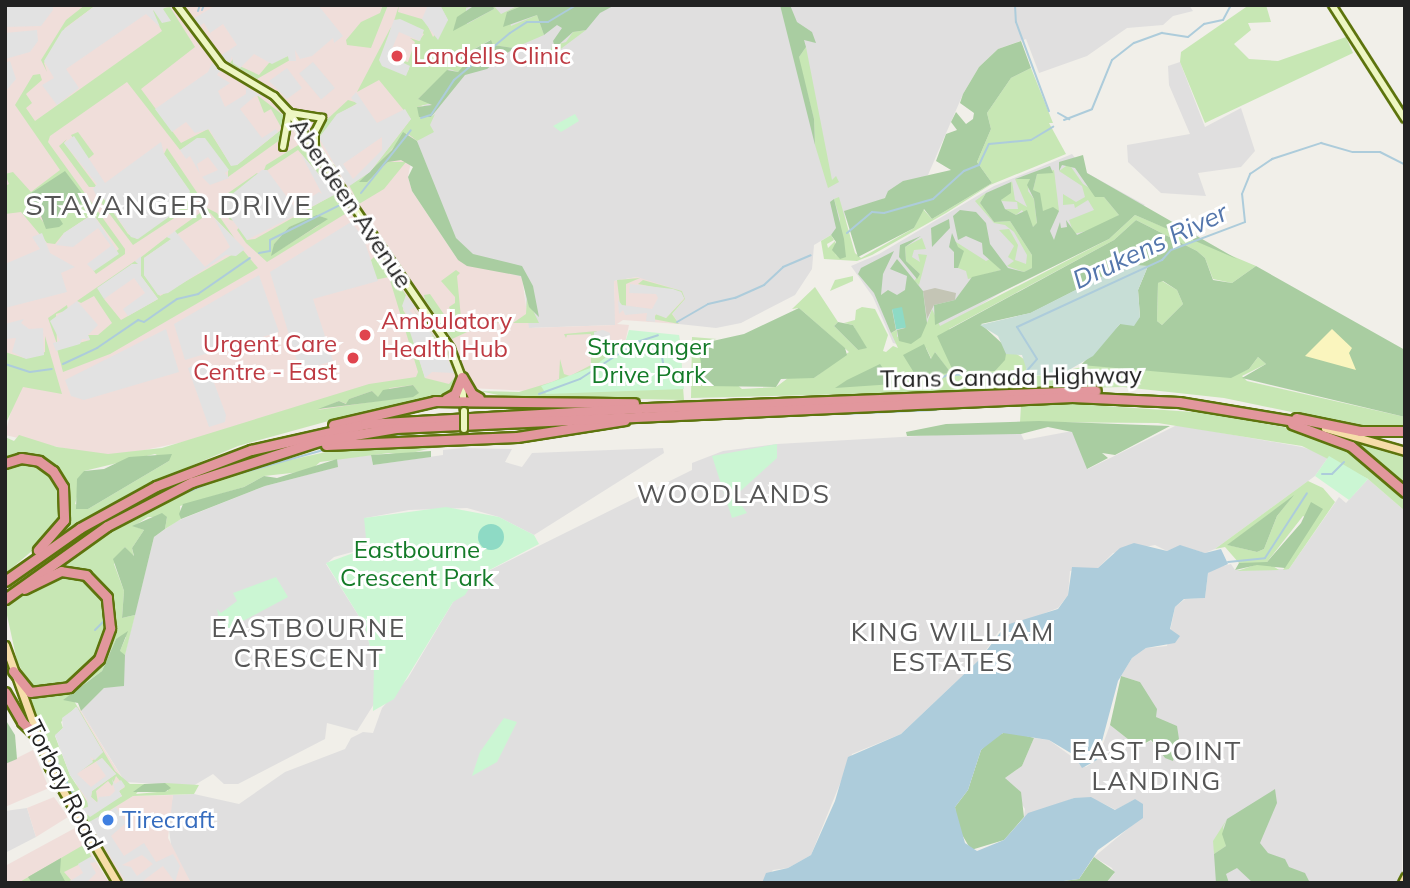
<!DOCTYPE html>
<html>
<head>
<meta charset="utf-8">
<style>
	body { margin:0 }
	#map { position:relative; width:1410px; height:888px; overflow:hidden; background:#f1efe9; font-family:Mulish,sans-serif }
	div>[style] { position:absolute }
	[style*='--x'] { left:calc(var(--x)*1px); top:calc(var(--y)*1px); width:calc(var(--w)*1px); rotate:calc(var(--a)*1deg) }
	.residential>* { inset:0; background:#e0dfdf }
	.commercial>* { inset:0; background:#f0deda }
	.construction>* { inset:0; background:#c4c5b5 }
	.grass>* { inset:0; background:#c7e7b4 }
	.forest>* { inset:0; background:#a9cda1 }
	.wetland>* { inset:0; background:#c7ded6 }
	.sand>* { inset:0; background:#faf5be }
	.park>* { inset:0; background:#cbf6d3 }
	.pitch>* { inset:0; background:#8edac5; transform-origin:0 0 }
	.round { border-radius:50% }
	.parking>* { inset:0; background:#e2e2e2; transform-origin:0 0 }
	.water>* { inset:0; background:#adccdb }
	.stream>* { height:2px; margin:-1px; padding:0 1px; transform-origin:1px; border-radius:1px; background:#adccdb }
	.roads { filter:drop-shadow(2px 0 #5d740d) drop-shadow(-2px 0 #5d740d) drop-shadow(0 2px #5d740d) drop-shadow(0 -2px #5d740d) }
	.secondary>* { height:6px; margin:-3px; padding:0 3px; transform-origin:3px; border-radius:3px; background:#edf6c2 }
	.primary>* { height:7px; margin:-3.5px; padding:0 3.5px; transform-origin:3.5px; border-radius:3.5px; background:#f6dda9 }
	.motorway>* { height:9px; margin:-4.5px; padding:0 4.5px; transform-origin:4.5px; border-radius:4.5px; background:#e2979d }
	.bridges { filter:drop-shadow(2px 0 #5d740d) drop-shadow(-2px 0 #5d740d) drop-shadow(0 2px #5d740d) drop-shadow(0 -2px #5d740d) }
	.secondary-bridge>* { height:6px; margin:-3px; padding:0 3px; transform-origin:3px; border-radius:3px; background:#edf6c2 }
	.dots>* { width:19px; height:19px; translate:-50% -50%; box-sizing:border-box; border:4px solid #fff; border-radius:50% }
	span { translate:-50% -50%; white-space:nowrap; text-align:center; line-height:1.15; -webkit-text-stroke:6px #fff; paint-order:stroke }
	.health-label { font-size:24px; color:#be3a42 }
	.left { translate:0 -50%; text-align:left }
	.right { translate:-100% -50%; text-align:right }
	.street-label { font-size:24px; color:#222 }
	.park-label { font-size:24px; color:#147b28 }
	.shop-label { font-size:24px; color:#366cbe }
	.water-label { font-size:26px; color:#5476ac; font-style:italic }
	.neighbourhood-label { font-size:26px; color:#555; letter-spacing:2px }
	.quarter-label { font-size:28px; color:#555; letter-spacing:2px }
	.frame { position:absolute; inset:0; border:7px solid #222; pointer-events:none }
</style>
</head>
<body>
<div id="map">
	<div class="residential">
		<i style="clip-path:polygon(441px 5px,1189px 5px,1193px 11px,1173px 16px,1163px 25px,1127px 28px,1087px 56px,1039px 73px,1026px 39px,998px 49px,979px 67px,963px 94px,928px 175px,871px 205px,845px 211px,846px 226px,814px 245px,812px 269px,795px 295px,741px 323px,716px 328px,679px 324px,672px 314px,685px 299px,637px 277px,614px 281px,616px 325px,528px 328px,524px 279px,471px 265px,413px 167px)"></i>
		<i style="clip-path:polygon(1180px 62px,1205px 127px,1241px 108px,1255px 151px,1241px 167px,1198px 173px,1206px 196px,1161px 193px,1128px 162px,1127px 145px,1190px 134px,1169px 85px,1168px 66px)"></i>
		<i style="clip-path:polygon(1072px 154px,1087px 173px,1145px 205px,910px 348px,893px 343px,873px 297px,851px 266px,879px 254px,994px 186px)"></i>
		<i style="clip-path:polygon(1177px 425px,1302px 447px,1329px 456px,1315px 476px,1215px 549px,1205px 553px,1180px 546px,1167px 551px,1155px 545px,1113px 553px,1098px 568px,1070px 571px,1068px 595px,1058px 608px,999px 631px,980px 659px,901px 734px,852px 754px,811px 855px,788px 868px,773px 870px,762px 883px,191px 883px,172px 852px,168px 822px,173px 795px,194px 794px,239px 804px,285px 772px,345px 749px,351px 738px,363px 732px,373px 733px,382px 708px,408px 678px,453px 602px,476px 577px,692px 470px,692px 463px,723px 451px,777px 444px,972px 433px,1021px 434px,1024px 440px,1072px 431px,1088px 469px)"></i>
		<i style="clip-path:polygon(463px 448px,512px 449px,505px 462px,522px 467px,532px 453px,663px 448px,664px 453px,534px 535px,499px 517px,467px 508px,409px 510px,365px 518px,367px 548px,334px 557px,326px 564px,365px 626px,374px 664px,374px 704px,357px 731px,327px 723px,325px 739px,238px 784px,224px 784px,213px 774px,193px 786px,125px 782px,81px 711px,105px 687px,124px 686px,123px 661px,154px 537px,177px 521px,265px 486px,337px 467px,337px 459px,371px 455px,373px 465px,443px 455px,443px 450px)"></i>
		<i style="clip-path:polygon(1368px 479px,1405px 511px,1402px 883px,1106px 883px,1114px 874px,1112px 868px,1094px 857px,1136px 822px,1135px 799px,1116px 810px,1098px 801px,1074px 798px,1024px 817px,1025px 809px,1005px 778px,1022px 766px,1034px 738px,1049px 740px,1086px 767px,1097px 760px,1110px 725px,1138px 747px,1151px 741px,1165px 758px,1156px 717px,1140px 682px,1121px 676px,1132px 658px,1146px 648px,1167px 646px,1175px 607px,1185px 599px,1205px 598px,1208px 573px,1219px 567px,1231px 564px,1235px 570px,1289px 569px,1339px 497px,1346px 503px)"></i>
		<i style="clip-path:polygon(27px 808px,36px 837px,5px 853px,5px 811px)"></i>
	</div>
	<div class="commercial">
		<i style="clip-path:polygon(5px 5px,441px 5px,408px 177px,412px 191px,458px 260px,522px 277px,529px 328px,615px 325px,614px 281px,637px 277px,682px 291px,685px 299px,672px 313px,679px 324px,623px 320px,617px 324px,629px 325px,625px 343px,593px 367px,529px 391px,449px 387px,106px 458px,5px 435px,18px 383px,5px 378px)"></i>
		<i style="clip-path:polygon(78px 706px,127px 786px,117px 805px,133px 796px,173px 795px,168px 838px,191px 883px,124px 883px,76px 805px)"></i>
		<i style="clip-path:polygon(33px 750px,49px 788px,5px 807px,5px 764px)"></i>
		<i style="clip-path:polygon(54px 797px,68px 817px,36px 837px,27px 808px)"></i>
		<i style="clip-path:polygon(75px 828px,108px 881px,5px 883px,5px 866px)"></i>
	</div>
	<div class="construction">
		<i style="clip-path:polygon(935px 288px,956px 293px,955px 300px,934px 305px,927px 319px,923px 291px)"></i>
	</div>
	<div class="grass">
		<i style="clip-path:polygon(85px 5px,96px 5px,65px 28px,44px 63px,47px 72px,41px 60px,66px 20px)"></i>
		<i style="clip-path:polygon(383px 5px,388px 5px,371px 48px,347px 45px,346px 40px,361px 22px,380px 13px)"></i>
		<i style="clip-path:polygon(399px 5px,398px 12px,425px 20px,433px 37px,448px 20px,440px 5px,475px 5px,466px 8px,467px 24px,494px 9px,493px 5px,501px 14px,519px 5px,524px 5px,507px 12px,511px 26px,537px 15px,544px 35px,514px 48px,492px 45px,490px 40px,462px 56px,469px 60px,468px 65px,458px 72px,449px 69px,418px 99px,431px 103px,417px 107px,431px 117px,435px 114px,430px 125px,434px 132px,417px 141px,407px 133px,367px 176px,361px 181px,374px 176px,388px 162px,406px 162px,384px 189px,359px 204px,349px 185px,370px 172px,411px 119px,379px 80px,357px 92px,391px 27px,383px 66px,406px 74px,409px 69px,400px 60px,408px 62px,415px 42px,410px 38px,419px 41px,424px 34px,394px 21px)"></i>
		<i style="clip-path:polygon(1249px 5px,1266px 5px,1271px 22px,1248px 23px,1251px 30px,1234px 44px,1249px 59px,1278px 61px,1346px 37px,1353px 53px,1205px 123px,1180px 62px,1181px 52px)"></i>
		<i style="clip-path:polygon(evenodd,170px 7px,195px 47px,141px 89px,181px 143px,208px 129px,231px 165px,237px 165px,282px 129px,271px 109px,264px 113px,257px 95px,283px 115px,284px 137px,228px 177px,228px 170px,197px 139px,180px 150px,127px 82px,50px 136px,48px 142px,125px 249px,125px 254px,96px 274px,93px 270px,119px 249px,93px 214px,64px 233px,55px 244px,47px 243px,21px 212px,5px 214px,5px 186px,9px 184px,5px 174px,13px 172px,31px 192px,60px 170px,15px 105px,33px 75px,40px 74px,42px 80px,26px 94px,32px 103px,26px 108px,35px 121px,162px 31px,150px 11px,156px 10px,163px 23px,163px 8px,170px 7px,65px 172px,84px 201px,58px 216px,60px 223px,44px 223px,36px 213px,29px 212px,28px 199px,65px 172px)"></i>
		<i style="clip-path:polygon(586px 30px,550px 57px,547px 61px,552px 46px,566px 42px,573px 32px)"></i>
		<i style="clip-path:polygon(806px 47px,832px 180px,836px 176px,839px 182px,828px 188px,815px 145px,814px 119px,800px 65px,799px 57px)"></i>
		<i style="clip-path:polygon(239px 51px,233px 63px,259px 75px,269px 63px,288px 56px,290px 60px,257px 79px,230px 63px)"></i>
		<i style="clip-path:polygon(1031px 68px,1053px 123px,1049px 123px,1066px 154px,990px 185px,946px 213px,872px 255px,857px 261px,824px 259px,821px 241px,831px 235px,834px 240px,827px 244px,828px 248px,835px 241px,836px 257px,840px 219px,834px 199px,839px 197px,855px 253px,861px 258px,914px 228px,923px 209px,932px 219px,992px 183px,977px 162px,991px 129px,987px 113px,1011px 78px)"></i>
		<i style="clip-path:polygon(348px 100px,358px 103px,337px 115px,319px 138px,322px 149px,347px 182px,318px 146px,317px 137px,321px 125px)"></i>
		<i style="clip-path:polygon(78px 132px,94px 154px,87px 160px,71px 135px)"></i>
		<i style="clip-path:polygon(67px 139px,64px 143px,97px 187px,89px 187px,59px 146px)"></i>
		<i style="clip-path:polygon(300px 144px,326px 178px,328px 185px,298px 150px,263px 173px,266px 165px)"></i>
		<i style="clip-path:polygon(167px 148px,198px 194px,188px 209px,133px 245px,96px 196px,102px 196px,128px 234px,137px 239px,185px 202px,189px 191px,164px 154px)"></i>
		<i style="clip-path:polygon(1069px 164px,1083px 184px,1104px 197px,1119px 215px,1099px 228px,1074px 234px,1069px 220px,1094px 210px,1088px 200px,1075px 208px,1074px 204px,1063px 205px,1063px 194px,1076px 202px,1085px 197px,1082px 186px,1059px 171px)"></i>
		<i style="clip-path:polygon(1054px 170px,1059px 211px,1043px 211px,1033px 190px,1037px 174px)"></i>
		<i style="clip-path:polygon(257px 173px,259px 175px,229px 202px,237px 221px,230px 220px,221px 208px,221px 198px)"></i>
		<i style="clip-path:polygon(1015px 179px,1030px 179px,1028px 191px,1034px 199px,1037px 224px,1033px 227px,1022px 210px,1016px 215px,1005px 209px,1018px 209px,1017px 202px,1001px 201px,1012px 181px,1015px 200px,1027px 207px)"></i>
		<i style="clip-path:polygon(986px 193px,980px 203px,994px 222px,1010px 221px,1032px 255px,1032px 268px,1024px 272px,1007px 266px,1014px 261px,1008px 257px,1014px 246px,999px 230px,1009px 229px,1018px 245px,1015px 260px,1026px 264px,1027px 255px,1014px 232px,1005px 225px,994px 223px,975px 201px)"></i>
		<i style="clip-path:polygon(evenodd,335px 194px,345px 214px,267px 262px,246px 243px,237px 230px,240px 226px,247px 240px,255px 239px,335px 194px,320px 216px,324px 218px,318px 226px,273px 254px,274px 244px,289px 227px,320px 216px)"></i>
		<i style="clip-path:polygon(207px 208px,217px 213px,235px 239px,210px 213px,176px 235px,175px 231px)"></i>
		<i style="clip-path:polygon(evenodd,1135px 215px,1256px 266px,1232px 283px,1213px 279px,1205px 258px,1197px 251px,1136px 220px,1114px 240px,949px 329px,953px 368px,995px 371px,1006px 354px,1014px 352px,1025px 360px,1027px 371px,989px 378px,1048px 375px,1090px 365px,1234px 375px,1249px 369px,1258px 357px,1266px 364px,1242px 376px,1247px 381px,1405px 417px,1405px 427px,1358px 426px,1224px 398px,1123px 387px,691px 398px,692px 337px,717px 339px,704px 341px,698px 347px,700px 353px,742px 389px,776px 387px,788px 378px,814px 378px,849px 352px,799px 308px,792px 309px,815px 287px,838px 322px,834px 326px,858px 350px,860px 338px,853px 325px,844px 323px,855px 320px,856px 310px,862px 307px,875px 309px,888px 335px,883px 351px,886px 352px,893px 346px,898px 348px,891px 333px,897px 330px,897px 337px,927px 323px,932px 309px,940px 326px,1109px 239px,1135px 215px,926px 348px,932px 360px,935px 352px,949px 371px,924px 376px,926px 348px)"></i>
		<i style="clip-path:polygon(167px 237px,172px 239px,144px 258px,144px 275px,160px 296px,242px 249px,258px 268px,110px 354px,63px 372px,57px 349px,90px 340px,88px 335px,98px 335px,112px 323px,94px 296px,81px 303px,77px 301px,135px 261px,139px 264px,132px 264px,104px 299px,121px 320px,158px 299px,141px 276px,140px 258px)"></i>
		<i style="clip-path:polygon(922px 238px,926px 249px,914px 250px,912px 257px,920px 262px,918px 254px,927px 255px,919px 285px,914px 281px,920px 274px,906px 261px,905px 247px)"></i>
		<i style="clip-path:polygon(956px 242px,986px 261px,990px 259px,1001px 270px,968px 279px,966px 271px,958px 268px)"></i>
		<i style="clip-path:polygon(evenodd,375px 256px,380px 257px,406px 295px,403px 310px,414px 327px,410px 329px,425px 378px,449px 384px,455px 377px,448px 358px,411px 306px,447px 353px,457px 382px,449px 396px,354px 414px,238px 446px,139px 488px,64px 532px,71px 500px,58px 471px,31px 455px,5px 459px,5px 437px,14px 441px,19px 435px,57px 447px,108px 454px,162px 448px,369px 384px,416px 377px,418px 372px,389px 277px,374px 280px,371px 260px,375px 256px,413px 385px,418px 392px,404px 397px,318px 410px,339px 401px,347px 404px,349px 399px,372px 391px,378px 398px,390px 388px,413px 385px,375px 256px,155px 454px,169px 461px,88px 509px,75px 504px,84px 471px,155px 454px)"></i>
		<i style="clip-path:polygon(456px 270px,460px 273px,457px 276px,461px 318px,453px 318px,449px 307px,455px 303px,455px 297px,441px 281px)"></i>
		<i style="clip-path:polygon(853px 276px,853px 281px,830px 291px,835px 280px)"></i>
		<i style="clip-path:polygon(640px 278px,626px 284px,626px 306px,620px 305px,617px 280px)"></i>
		<i style="clip-path:polygon(643px 280px,682px 291px,685px 299px,672px 314px,679px 324px,653px 319px,657px 313px,666px 318px,684px 299px,681px 292px,638px 284px)"></i>
		<i style="clip-path:polygon(1162px 281px,1177px 290px,1183px 304px,1162px 325px,1157px 321px,1158px 283px)"></i>
		<i style="clip-path:polygon(430px 294px,452px 326px,505px 322px,480px 326px,452px 339px,425px 300px,424px 295px)"></i>
		<i style="clip-path:polygon(527px 298px,539px 323px,513px 323px,526px 314px)"></i>
		<i style="clip-path:polygon(67px 305px,68px 310px,56px 314px,57px 344px,48px 318px)"></i>
		<i style="clip-path:polygon(597px 331px,593px 352px,602px 353px,617px 344px,679px 335px,684px 400px,503px 396px,479px 391px,519px 392px,552px 382px,559px 379px,560px 359px,564px 374px,570px 376px,591px 365px,591px 334px,567px 335px,566px 338px,564px 334px)"></i>
		<i style="clip-path:polygon(45px 336px,62px 394px,23px 387px,5px 425px,5px 352px,24px 358px,45px 352px)"></i>
		<i style="clip-path:polygon(1076px 404px,1208px 413px,1299px 430px,1356px 455px,1405px 499px,1405px 511px,1368px 479px,1302px 446px,1158px 423px,1020px 422px,1021px 405px)"></i>
		<i style="clip-path:polygon(1338px 435px,1405px 455px,1405px 489px,1361px 449px)"></i>
		<i style="clip-path:polygon(357px 445px,432px 448px,403px 455px,389px 453px,320px 462px,310px 471px,264px 476px,244px 487px,180px 506px,181px 519px,165px 529px,167px 517px,148px 517px,134px 526px,144px 530px,132px 548px,134px 558px,125px 547px,114px 564px,124px 591px,122px 618px,135px 615px,125px 655px,119px 653px,126px 637px,116px 639px,102px 671px,70px 694px,115px 771px,130px 784px,144px 784px,136px 794px,168px 791px,165px 783px,199px 785px,194px 794px,133px 796px,89px 823px,95px 836px,83px 817px,122px 796px,119px 791px,125px 787px,116px 776px,112px 786px,108px 781px,96px 791px,98px 803px,91px 797px,92px 791px,116px 774px,102px 758px,77px 773px,103px 752px,76px 707px,61px 722px,63px 728px,55px 736px,70px 775px,90px 806px,80px 810px,27px 695px,77px 685px,95px 669px,113px 622px,111px 603px,103px 586px,87px 573px,50px 568px,137px 516px,192px 490px,259px 467px)"></i>
		<i style="clip-path:polygon(30px 462px,46px 468px,59px 483px,65px 507px,54px 532px,5px 574px,5px 467px)"></i>
		<i style="clip-path:polygon(evenodd,1308px 481px,1323px 488px,1335px 502px,1289px 569px,1283px 570px,1313px 521px,1303px 516px,1267px 562px,1279px 570px,1237px 571px,1255px 565px,1239px 563px,1225px 547px,1215px 549px,1308px 481px,1292px 497px,1277px 516px,1264px 549px,1257px 552px,1228px 545px,1292px 497px)"></i>
		<i style="clip-path:polygon(60px 576px,84px 577px,107px 602px,106px 634px,92px 665px,80px 676px,63px 686px,31px 689px,17px 661px,5px 606px)"></i>
		<i style="clip-path:polygon(1227px 819px,1223px 827px,1226px 846px,1214px 854px,1213px 841px)"></i>
		<i style="clip-path:polygon(85px 844px,92px 858px,64px 872px,71px 880px,67px 883px,18px 883px)"></i>
	</div>
	<div class="forest">
		<i style="clip-path:polygon(475px 5px,493px 5px,494px 9px,453px 31px,457px 17px)"></i>
		<i style="clip-path:polygon(524px 5px,615px 5px,600px 13px,586px 30px,573px 32px,555px 48px,553px 41px,562px 28px,557px 25px,544px 35px,537px 15px,503px 27px,507px 12px)"></i>
		<i style="clip-path:polygon(780px 5px,790px 5px,797px 22px,812px 32px,816px 43px,804px 40px,806px 47px,799px 57px,814px 119px,815px 145px)"></i>
		<i style="clip-path:polygon(491px 40px,493px 45px,514px 48px,487px 69px,465px 75px,431px 117px,419px 117px,417px 107px,432px 105px,418px 99px,447px 70px,458px 72px,469px 60px,453px 61px)"></i>
		<i style="clip-path:polygon(1021px 41px,1031px 68px,1011px 78px,987px 113px,991px 129px,977px 162px,992px 183px,932px 219px,924px 209px,914px 228px,858px 257px,844px 211px,885px 198px,888px 191px,903px 181px,951px 170px,936px 161px,946px 134px,957px 130px,951px 122px,956px 112px,966px 124px,973px 119px,974px 113px,960px 103px,963px 94px,979px 67px,998px 49px)"></i>
		<i style="clip-path:polygon(403px 132px,417px 141px,456px 238px,473px 254px,522px 266px,533px 286px,539px 317px,529px 307px,521px 276px,467px 266px,458px 260px,412px 191px,408px 177px,413px 167px,401px 160px,388px 162px,367px 182px,359px 182px,392px 150px)"></i>
		<i style="clip-path:polygon(1083px 155px,1087px 173px,1237px 259px,1135px 215px,1109px 239px,935px 325px,934px 305px,955px 300px,972px 277px,1001px 270px,983px 254px,982px 243px,966px 236px,958px 240px,953px 216px,960px 210px,976px 212px,986px 223px,990px 244px,1008px 268px,1024px 272px,1032px 268px,1032px 255px,1010px 221px,994px 222px,980px 203px,986px 193px,1011px 182px,1011px 193px,1001px 200px,1005px 209px,1016px 215px,1027px 210px,1033px 227px,1037px 223px,1034px 199px,1027px 185px,1030px 179px,1015px 179px,1050px 166px,1053px 173px,1037px 174px,1033px 190px,1040px 193px,1043px 211px,1053px 207px,1059px 211px,1050px 231px,1054px 240px,1060px 222px,1061px 228px,1067px 227px,1066px 220px,1077px 235px,1119px 215px,1104px 197px,1095px 197px,1075px 168px,1062px 165px,1059px 171px,1059px 162px)"></i>
		<i style="clip-path:polygon(65px 171px,95px 211px,92px 212px,84px 202px,58px 216px,63px 224px,59px 227px,46px 229px,41px 216px,29px 212px,28px 195px)"></i>
		<i style="clip-path:polygon(834px 199px,844px 239px,846px 257px,840px 259px,832px 250px,836px 242px,831px 235px,836px 228px,830px 202px)"></i>
		<i style="clip-path:polygon(317px 215px,328px 219px,271px 256px,274px 244px,289px 227px)"></i>
		<i style="clip-path:polygon(949px 219px,950px 228px,932px 247px,931px 228px)"></i>
		<i style="clip-path:polygon(evenodd,1136px 220px,1197px 251px,1205px 258px,1213px 280px,1232px 283px,1256px 266px,1405px 350px,1405px 417px,1242px 378px,1266px 364px,1258px 357px,1249px 369px,1231px 378px,1081px 365px,1120px 324px,1140px 317px,1138px 290px,1148px 266px,1125px 265px,1031px 313px,981px 324px,1007px 348px,1005px 360px,995px 371px,954px 373px,937px 336px,1114px 240px,1136px 220px,1163px 281px,1177px 290px,1183px 304px,1162px 325px,1157px 321px,1158px 283px,1163px 281px)"></i>
		<i style="clip-path:polygon(952px 233px,958px 247px,964px 251px,958px 268px,954px 268px,954px 252px,949px 247px)"></i>
		<i style="clip-path:polygon(921px 236px,905px 247px,906px 261px,920px 274px,917px 279px,899px 257px,900px 245px)"></i>
		<i style="clip-path:polygon(894px 251px,883px 274px,881px 295px,888px 290px,897px 295px,905px 290px,907px 276px,890px 269px,897px 259px,923px 291px,927px 323px,921px 337px,911px 344px,899px 341px,897px 330px,905px 328px,892px 309px,896px 330px,891px 333px,874px 293px,858px 274px,861px 268px)"></i>
		<i style="clip-path:polygon(799px 308px,845px 348px,847px 355px,814px 378px,781px 379px,776px 387px,703px 386px,699px 344px,744px 334px)"></i>
		<i style="clip-path:polygon(838px 322px,853px 325px,867px 348px,858px 350px,834px 326px)"></i>
		<i style="clip-path:polygon(924px 344px,931px 359px,935px 352px,951px 373px,916px 376px,903px 355px)"></i>
		<i style="clip-path:polygon(880px 364px,894px 384px,835px 388px,847px 380px)"></i>
		<i style="clip-path:polygon(413px 385px,419px 393px,413px 397px,318px 409px,339px 401px,346px 404px,349px 399px,372px 391px,378px 397px,383px 390px)"></i>
		<i style="clip-path:polygon(1039px 421px,1170px 426px,1115px 455px,1102px 453px,1108px 458px,1087px 469px,1072px 432px,1048px 427px,1021px 434px,907px 436px,906px 432px,946px 424px)"></i>
		<i style="clip-path:polygon(431px 451px,431px 457px,373px 465px,371px 455px)"></i>
		<i style="clip-path:polygon(172px 454px,169px 461px,88px 509px,76px 509px,77px 479px,84px 471px,104px 469px,129px 457px)"></i>
		<i style="clip-path:polygon(337px 459px,338px 467px,265px 486px,181px 519px,179px 514px,183px 504px,244px 487px,264px 476px,277px 478px)"></i>
		<i style="clip-path:polygon(1294px 495px,1277px 516px,1264px 549px,1257px 552px,1227px 545px)"></i>
		<i style="clip-path:polygon(1311px 502px,1323px 509px,1285px 568px,1257px 565px,1235px 570px,1239px 563px,1267px 562px,1301px 523px)"></i>
		<i style="clip-path:polygon(162px 513px,167px 517px,165px 529px,154px 537px,135px 615px,122px 618px,124px 591px,113px 559px,125px 547px,134px 556px,132px 548px,144px 530px,132px 526px)"></i>
		<i style="clip-path:polygon(128px 631px,120px 651px,125px 655px,124px 686px,104px 688px,81px 711px,78px 703px,63px 700px,102px 671px,116px 639px)"></i>
		<i style="clip-path:polygon(1121px 676px,1140px 682px,1157px 709px,1156px 717px,1177px 726px,1179px 739px,1173px 761px,1165px 758px,1151px 740px,1138px 747px,1110px 725px)"></i>
		<i style="clip-path:polygon(5px 719px,15px 735px,17px 759px,5px 764px)"></i>
		<i style="clip-path:polygon(1009px 731px,1034px 738px,1022px 766px,1005px 778px,1021px 792px,1024px 817px,1004px 840px,971px 850px,957px 826px,955px 807px,968px 790px,981px 750px,995px 736px)"></i>
		<i style="clip-path:polygon(165px 783px,171px 788px,165px 792px,133px 792px,144px 784px)"></i>
		<i style="clip-path:polygon(1275px 789px,1277px 803px,1260px 843px,1268px 853px,1285px 859px,1289px 867px,1305px 873px,1310px 883px,1253px 883px,1237px 868px,1226px 874px,1229px 883px,1216px 883px,1214px 854px,1226px 846px,1222px 834px,1227px 819px)"></i>
		<i style="clip-path:polygon(1094px 857px,1115px 872px,1106px 883px,1048px 883px,1079px 879px)"></i>
		<i style="clip-path:polygon(61px 858px,60px 872px,66px 883px,32px 883px,28px 877px)"></i>
	</div>
	<div class="wetland">
		<i style="clip-path:polygon(1125px 265px,1148px 266px,1138px 290px,1140px 317px,1134px 326px,1120px 324px,1093px 356px,1062px 374px,982px 378px,1027px 371px,1022px 355px,1006px 354px,998px 336px,980px 325px,1030px 313px)"></i>
	</div>
	<div class="sand">
		<i style="clip-path:polygon(1332px 329px,1352px 348px,1349px 353px,1356px 370px,1305px 356px)"></i>
	</div>
	<div class="park">
		<i style="clip-path:polygon(575px 114px,579px 121px,561px 132px,553px 126px)"></i>
		<i style="clip-path:polygon(629px 330px,679px 335px,684px 389px,546px 394px,541px 386px,593px 367px,625px 343px)"></i>
		<i style="clip-path:polygon(777px 444px,777px 458px,735px 496px,747px 513px,732px 518px,712px 456px)"></i>
		<i style="clip-path:polygon(1329px 456px,1368px 479px,1349px 500px,1315px 476px)"></i>
		<i style="clip-path:polygon(446px 507px,499px 517px,534px 535px,539px 544px,476px 577px,465px 595px,453px 602px,394px 699px,373px 711px,374px 664px,365px 626px,326px 563px,367px 548px,364px 518px)"></i>
		<i style="clip-path:polygon(276px 577px,288px 597px,243px 621px,231px 638px,221px 621px,209px 627px,219px 619px,217px 609px,221px 613px,237px 601px,233px 593px)"></i>
		<i style="clip-path:polygon(504px 718px,517px 722px,497px 762px,472px 776px,480px 752px)"></i>
	</div>
	<div class="pitch">
		<i style="left:902px;top:307px;width:21px;height:10px;rotate:79deg"></i>
		<i class="round" style="left:478px;top:524px;width:26px;height:26px"></i>
	</div>
	<div class="parking">
		<i style="clip-path:polygon(5px 5px,53px 5px,53px 10px,41px 26px,5px 27px)"></i>
		<i style="clip-path:polygon(96px 5px,169px 5px,163px 9px,171px 21px,162px 23px,152px 8px,160px 27px,146px 14px,66px 69px,79px 88px,57px 105px,42px 85px,54px 78px,44px 61px,62px 31px)"></i>
		<i style="clip-path:polygon(216px 5px,318px 5px,343px 36px,334px 43px,333px 38px,312px 56px,300px 59px,295px 50px,296px 61px,289px 61px,288px 56px,272px 64px,254px 54px,240px 68px,233px 63px,232px 56px,229px 65px,220px 56px,237px 45px,223px 24px,210px 33px,222px 54px,204px 23px,198px 27px,193px 19px)"></i>
		<i style="clip-path:polygon(428px 5px,440px 5px,448px 20px,438px 40px,422px 19px)"></i>
		<i style="clip-path:polygon(400px 19px,424px 30px,420px 41px,399px 32px,389px 56px,410px 66px,406px 76px,382px 66px,379px 60px,394px 20px)"></i>
		<i style="clip-path:polygon(37px 30px,38px 41px,30px 52px,5px 59px,5px 33px)"></i>
		<i style="clip-path:polygon(10px 61px,16px 79px,5px 92px,5px 63px)"></i>
		<i style="left:313px;top:62px;width:34px;height:18px;rotate:50deg"></i>
		<i style="clip-path:polygon(212px 63px,222px 73px,219px 72px,217px 75px,230px 83px,218px 91px,225px 107px,246px 94px,246px 87px,262px 96px,255px 96px,240px 109px,262px 138px,276px 129px,278px 132px,237px 165px,231px 166px,209px 129px,195px 133px,186px 122px,172px 132px,155px 109px,208px 72px)"></i>
		<i style="clip-path:polygon(287px 68px,302px 88px,287px 99px,269px 81px)"></i>
		<i style="clip-path:polygon(evenodd,356px 92px,377px 123px,405px 109px,411px 119px,370px 172px,348px 187px,319px 138px,337px 114px,357px 104px,351px 98px,356px 92px,382px 137px,382px 150px,353px 179px,343px 164px,382px 137px)"></i>
		<i style="clip-path:polygon(74px 136px,105px 183px,161px 142px,164px 154px,190px 191px,187px 204px,138px 239px,131px 237px,102px 196px,96px 195px,93px 189px,97px 184px,64px 143px)"></i>
		<i style="clip-path:polygon(197px 138px,205px 138px,229px 170px,225px 173px,229px 178px,210px 185px,202px 177px,218px 170px,208px 157px,197px 164px,200px 174px,190px 156px,186px 159px,180px 150px)"></i>
		<i style="clip-path:polygon(301px 154px,336px 194px,247px 240px,225px 210px,226px 199px,262px 170px,267px 170px,295px 208px,319px 192px,322px 194px)"></i>
		<i style="clip-path:polygon(93px 214px,119px 254px,94px 271px,87px 264px,111px 246px,98px 228px,73px 247px,56px 245px,64px 233px)"></i>
		<i style="clip-path:polygon(214px 218px,245px 249px,236px 256px,226px 255px,168px 293px,158px 295px,144px 275px,144px 258px,171px 239px,167px 237px,175px 231px,205px 267px,230px 247px)"></i>
		<i style="clip-path:polygon(351px 222px,363px 237px,378px 281px,313px 299px,333px 361px,300px 371px,270px 272px)"></i>
		<i style="clip-path:polygon(42px 233px,50px 253px,75px 267px,61px 273px,67px 292px,5px 308px,5px 264px,40px 249px,32px 237px)"></i>
		<i style="clip-path:polygon(141px 256px,141px 276px,158px 299px,128px 316px,123px 309px,145px 293px,134px 278px,104px 299px,97px 288px,132px 264px,138px 264px,135px 261px)"></i>
		<i style="clip-path:polygon(259px 275px,279px 332px,185px 360px,174px 324px)"></i>
		<i style="clip-path:polygon(630px 284px,673px 289px,681px 292px,684px 298px,666px 318px,655px 314px,655px 322px,646px 321px,647px 313px,625px 315px,623px 310px,619px 314px,618px 300px,622px 305px,652px 309px,658px 298px,656px 294px,629px 293px)"></i>
		<i style="clip-path:polygon(406px 295px,415px 307px,409px 310px,433px 335px,426px 340px,435px 350px,434px 357px,445px 354px,454px 373px,432px 372px,425px 378px,409px 329px,414px 327px,402px 306px)"></i>
		<i style="clip-path:polygon(77px 301px,98px 325px,88px 335px,90px 340px,82px 339px,80px 344px,56px 351px,53px 343px,60px 341px,50px 321px)"></i>
		<i style="clip-path:polygon(24px 319px,21px 323px,29px 329px,43px 328px,44px 355px,26px 359px,12px 352px,16px 338px,5px 339px,5px 324px)"></i>
		<i style="clip-path:polygon(166px 329px,179px 372px,84px 400px,71px 396px,65px 380px)"></i>
		<i style="clip-path:polygon(603px 330px,610px 333px,611px 351px,606px 353px,602px 353px,601px 339px,594px 339px,594px 332px)"></i>
		<i style="clip-path:polygon(206px 361px,226px 415px,225px 422px,209px 427px,188px 368px)"></i>
		<i style="clip-path:polygon(77px 707px,103px 752px,95px 760px,90px 757px,93px 762px,77px 774px,91px 787px,106px 776px,96px 762px,102px 758px,116px 774px,92px 791px,91px 797px,97px 803px,99px 797px,110px 796px,115px 791px,112px 779px,115px 784px,121px 780px,125px 786px,119px 791px,122px 796px,90px 817px,87px 814px,83px 817px,80px 810px,88px 807px,87px 799px,70px 775px,55px 735px,63px 728px,62px 718px)"></i>
		<i style="clip-path:polygon(evenodd,116px 807px,126px 823px,111px 836px,124px 856px,144px 843px,156px 862px,173px 854px,180px 866px,175px 882px,163px 866px,140px 883px,126px 882px,89px 822px,100px 816px,107px 828px,115px 822px,109px 812px,116px 807px,142px 855px,153px 864px,137px 876px,131px 867px,122px 865px,142px 855px)"></i>
		<i style="clip-path:polygon(92px 856px,96px 862px,90px 863px,96px 873px,86px 883px,67px 883px,83px 873px,78px 864px)"></i>
	</div>
	<div class="water">
		<i style="clip-path:polygon(1134px 543px,1167px 551px,1180px 545px,1205px 553px,1221px 549px,1228px 564px,1208px 573px,1205px 598px,1184px 599px,1175px 607px,1170px 629px,1180px 636px,1175px 643px,1146px 648px,1132px 658px,1118px 681px,1097px 760px,1082px 768px,1074px 755px,1049px 740px,1003px 733px,981px 750px,968px 790px,955px 807px,965px 843px,977px 851px,1004px 840px,1028px 813px,1074px 798px,1091px 797px,1115px 810px,1135px 799px,1143px 804px,1143px 818px,1098px 850px,1079px 879px,1048px 883px,762px 883px,766px 873px,788px 868px,811px 855px,835px 801px,848px 757px,901px 734px,980px 659px,1006px 625px,1058px 609px,1068px 595px,1072px 567px,1098px 568px,1120px 548px)"></i>
	</div>
	<div class="stream">
		<i style="--x:1015;--y:5;--w:17;--a:87"></i>
		<i style="--x:1016;--y:22;--w:95;--a:69.7"></i>
		<i style="--x:202;--y:10;--w:5;--a:-68"></i>
		<i style="--x:198;--y:11;--w:6;--a:-72"></i>
		<i style="--x:1058;--y:113;--w:13;--a:29"></i>
		<i style="--x:421;--y:118;--w:10;--a:-17"></i>
		<i style="--x:431;--y:115;--w:42;--a:-56.7"></i>
		<i style="--x:454;--y:80;--w:73;--a:-40"></i>
		<i style="--x:510;--y:33;--w:20;--a:-33"></i>
		<i style="--x:527;--y:22;--w:21;--a:0"></i>
		<i style="--x:548;--y:22;--w:33;--a:-31"></i>
		<i style="--x:1064;--y:120;--w:30;--a:-21"></i>
		<i style="--x:1092;--y:109;--w:53;--a:-67.8"></i>
		<i style="--x:1112;--y:60;--w:28;--a:-38"></i>
		<i style="--x:1134;--y:43;--w:30;--a:-20"></i>
		<i style="--x:1162;--y:33;--w:26;--a:9"></i>
		<i style="--x:1188;--y:37;--w:21;--a:-39"></i>
		<i style="--x:1204;--y:24;--w:19;--a:-12"></i>
		<i style="--x:1223;--y:20;--w:17;--a:-62"></i>
		<i style="--x:361;--y:193;--w:80;--a:-51.6"></i>
		<i style="--x:847;--y:233;--w:33;--a:-40"></i>
		<i style="--x:872;--y:212;--w:12;--a:5"></i>
		<i style="--x:884;--y:213;--w:51;--a:-15.9"></i>
		<i style="--x:933;--y:199;--w:42;--a:-42.1"></i>
		<i style="--x:964;--y:171;--w:16;--a:-22"></i>
		<i style="--x:979;--y:165;--w:23;--a:-65"></i>
		<i style="--x:989;--y:144;--w:42;--a:-5.4"></i>
		<i style="--x:1031;--y:140;--w:26;--a:-31"></i>
		<i style="--x:259;--y:253;--w:11;--a:-10"></i>
		<i style="--x:270;--y:251;--w:11;--a:-90"></i>
		<i style="--x:270;--y:240;--w:78;--a:-26.6"></i>
		<i style="--x:677;--y:322;--w:36;--a:-30"></i>
		<i style="--x:708;--y:304;--w:28;--a:-13"></i>
		<i style="--x:735;--y:298;--w:32;--a:-24"></i>
		<i style="--x:764;--y:285;--w:26;--a:-43"></i>
		<i style="--x:783;--y:267;--w:30;--a:-23"></i>
		<i style="--x:661;--y:350;--w:20;--a:81"></i>
		<i style="--x:5;--y:364;--w:26;--a:18"></i>
		<i style="--x:30;--y:372;--w:22;--a:-8"></i>
		<i style="--x:63;--y:364;--w:38;--a:-25"></i>
		<i style="--x:97;--y:348;--w:50;--a:-34.3"></i>
		<i style="--x:138;--y:320;--w:6;--a:18"></i>
		<i style="--x:144;--y:322;--w:40;--a:-34.9"></i>
		<i style="--x:177;--y:299;--w:22;--a:-13"></i>
		<i style="--x:198;--y:294;--w:63;--a:-34.7"></i>
		<i style="--x:924;--y:388;--w:5;--a:-22"></i>
		<i style="--x:936;--y:388;--w:6;--a:-121"></i>
		<i style="--x:933;--y:383;--w:16;--a:-30"></i>
		<i style="--x:947;--y:375;--w:78;--a:-1.5"></i>
		<i style="--x:1025;--y:373;--w:18;--a:-49"></i>
		<i style="--x:1037;--y:359;--w:38;--a:-122"></i>
		<i style="--x:1017;--y:327;--w:160;--a:-24.8"></i>
		<i style="--x:1162;--y:260;--w:13;--a:-48"></i>
		<i style="--x:1171;--y:250;--w:79;--a:-20.7"></i>
		<i style="--x:1245;--y:222;--w:28;--a:-96"></i>
		<i style="--x:1242;--y:194;--w:22;--a:-68"></i>
		<i style="--x:1250;--y:174;--w:27;--a:-34"></i>
		<i style="--x:1272;--y:159;--w:52;--a:-18.1"></i>
		<i style="--x:1321;--y:143;--w:33;--a:16"></i>
		<i style="--x:1353;--y:152;--w:27;--a:0"></i>
		<i style="--x:1380;--y:152;--w:28;--a:27"></i>
		<i style="--x:539;--y:394;--w:44;--a:-20.1"></i>
		<i style="--x:580;--y:379;--w:68;--a:-33"></i>
		<i style="--x:637;--y:342;--w:22;--a:-18"></i>
		<i style="--x:842;--y:414;--w:94;--a:-2.4"></i>
		<i style="--x:384;--y:436;--w:53;--a:-5.4"></i>
		<i style="--x:369;--y:438;--w:11;--a:-5"></i>
		<i style="--x:1322;--y:474;--w:10;--a:0"></i>
		<i style="--x:1332;--y:474;--w:17;--a:-45"></i>
		<i style="--x:220;--y:479;--w:111;--a:-15.7"></i>
		<i style="--x:180;--y:495;--w:35;--a:-22"></i>
		<i style="--x:154;--y:506;--w:23;--a:-23"></i>
		<i style="--x:102;--y:535;--w:30;--a:-30"></i>
		<i style="--x:1228;--y:562;--w:37;--a:-6"></i>
		<i style="--x:1265;--y:558;--w:77;--a:-57.1"></i>
		<i style="--x:14;--y:600;--w:13;--a:-32"></i>
		<i style="--x:95;--y:630;--w:13;--a:-45"></i>
		<i style="--x:44;--y:725;--w:11;--a:90"></i>
		<i style="--x:44;--y:736;--w:75;--a:63.8"></i>
	</div>
	<div class="roads">
		<div class="secondary">
			<i style="--x:177;--y:5;--w:75;--a:53.1"></i>
			<i style="--x:222;--y:65;--w:61;--a:30.8"></i>
			<i style="--x:274;--y:96;--w:22;--a:47"></i>
			<i style="--x:289;--y:112;--w:287;--a:55.6"></i>
			<i style="--x:451;--y:349;--w:30;--a:69"></i>
			<i style="--x:462;--y:377;--w:34;--a:87"></i>
			<i style="--x:1332;--y:5;--w:135;--a:57.4"></i>
			<i style="--x:291;--y:113;--w:31;--a:9"></i>
			<i style="--x:283;--y:147;--w:34;--a:-80"></i>
			<i style="--x:315;--y:150;--w:18;--a:-90"></i>
			<i style="--x:315;--y:132;--w:16;--a:-63"></i>
		</div>
		<div class="primary">
			<i style="--x:1325;--y:428;--w:83;--a:16"></i>
			<i style="--x:5;--y:645;--w:130;--a:70.2"></i>
			<i style="--x:49;--y:767;--w:134;--a:59.6"></i>
			<i style="--x:1402;--y:883;--w:7;--a:-63"></i>
		</div>
		<div class="motorway">
			<i style="--x:462;--y:377;--w:20;--a:60"></i>
			<i style="--x:472;--y:394;--w:8;--a:30"></i>
			<i style="--x:446;--y:399;--w:10;--a:-29"></i>
			<i style="--x:455;--y:394;--w:18;--a:-68"></i>
			<i style="--x:1296;--y:418;--w:65;--a:11.5"></i>
			<i style="--x:1360;--y:431;--w:45;--a:0"></i>
			<i style="--x:1292;--y:424;--w:63;--a:20.4"></i>
			<i style="--x:1351;--y:446;--w:71;--a:40.4"></i>
			<i style="--x:333;--y:425;--w:105;--a:-13.2"></i>
			<i style="--x:435;--y:401;--w:199;--a:0.6"></i>
			<i style="--x:326;--y:445;--w:191;--a:-2.4"></i>
			<i style="--x:517;--y:437;--w:109;--a:-8.9"></i>
			<i style="--x:5;--y:463;--w:17;--a:-17"></i>
			<i style="--x:21;--y:458;--w:18;--a:9"></i>
			<i style="--x:39;--y:461;--w:17;--a:36"></i>
			<i style="--x:53;--y:471;--w:19;--a:58"></i>
			<i style="--x:63;--y:487;--w:33;--a:88"></i>
			<i style="--x:64;--y:520;--w:40;--a:131"></i>
			<i style="--x:5;--y:581;--w:92;--a:-35.2"></i>
			<i style="--x:80;--y:528;--w:87;--a:-28.9"></i>
			<i style="--x:156;--y:486;--w:102;--a:-20.8"></i>
			<i style="--x:251;--y:450;--w:117;--a:-12.8"></i>
			<i style="--x:365;--y:424;--w:280;--a:-3.3"></i>
			<i style="--x:645;--y:408;--w:451;--a:-2.2"></i>
			<i style="--x:5;--y:599;--w:125;--a:-35.6"></i>
			<i style="--x:107;--y:526;--w:96;--a:-27.4"></i>
			<i style="--x:192;--y:482;--w:133;--a:-17.9"></i>
			<i style="--x:319;--y:441;--w:78;--a:-9.6"></i>
			<i style="--x:396;--y:428;--w:677;--a:-2.63"></i>
			<i style="--x:1072;--y:397;--w:107;--a:2.7"></i>
			<i style="--x:1179;--y:402;--w:123;--a:9.4"></i>
			<i style="--x:13;--y:671;--w:27;--a:51"></i>
			<i style="--x:30;--y:692;--w:39;--a:-7"></i>
			<i style="--x:69;--y:687;--w:41;--a:-43"></i>
			<i style="--x:99;--y:659;--w:33;--a:-70"></i>
			<i style="--x:110;--y:628;--w:31;--a:-96"></i>
			<i style="--x:107;--y:597;--w:30;--a:-134"></i>
			<i style="--x:86;--y:575;--w:25;--a:-171"></i>
			<i style="--x:61;--y:571;--w:41;--a:154.1"></i>
			<i style="--x:5;--y:692;--w:34;--a:60"></i>
			<i style="--x:22;--y:722;--w:16;--a:43"></i>
		</div>
	</div>
	<div class="bridges">
		<div class="secondary-bridge">
			<i style="--x:464;--y:411;--w:18;--a:90"></i>
		</div>
	</div>
	<div class="dots">
		<i style="left:397px;top:56px;background:#e0444e"></i>
		<i style="left:365px;top:335px;background:#e0444e"></i>
		<i style="left:353px;top:358px;background:#e0444e"></i>
		<i style="left:108px;top:820px;background:#3f7fe0"></i>
	</div>
	<div class="health-label">
		<span class="left" style="left:413px;top:56px">Landells Clinic</span>
		<span class="left" style="left:381px;top:335px">Ambulatory<br>Health Hub</span>
		<span class="right" style="left:337px;top:358px">Urgent Care<br>Centre - East</span>
	</div>
	<div class="street-label">
		<span style="left:351px;top:203px;rotate:56deg">Aberdeen Avenue</span>
		<span style="left:1011px;top:377px;rotate:-1deg">Trans Canada Highway</span>
		<span style="left:64px;top:785px;rotate:63deg">Torbay Road</span>
	</div>
	<div class="park-label">
		<span style="left:649px;top:361px">Stravanger<br>Drive Park</span>
		<span style="left:417px;top:564px">Eastbourne<br>Crescent Park</span>
	</div>
	<div class="shop-label">
		<span class="left" style="left:122px;top:820px">Tirecraft</span>
	</div>
	<div class="water-label">
		<span style="left:1150px;top:246px;rotate:-25deg">Drukens River</span>
	</div>
	<div class="neighbourhood-label">
		<span style="left:734px;top:494px">WOODLANDS</span>
		<span style="left:309px;top:643px">EASTBOURNE<br>CRESCENT</span>
		<span style="left:953px;top:647px">KING WILLIAM<br>ESTATES</span>
		<span style="left:1157px;top:766px">EAST POINT<br>LANDING</span>
	</div>
	<div class="quarter-label">
		<span style="left:169px;top:205px">STAVANGER DRIVE</span>
	</div>
	<div class="frame"></div>
</div>
</body>
</html>
